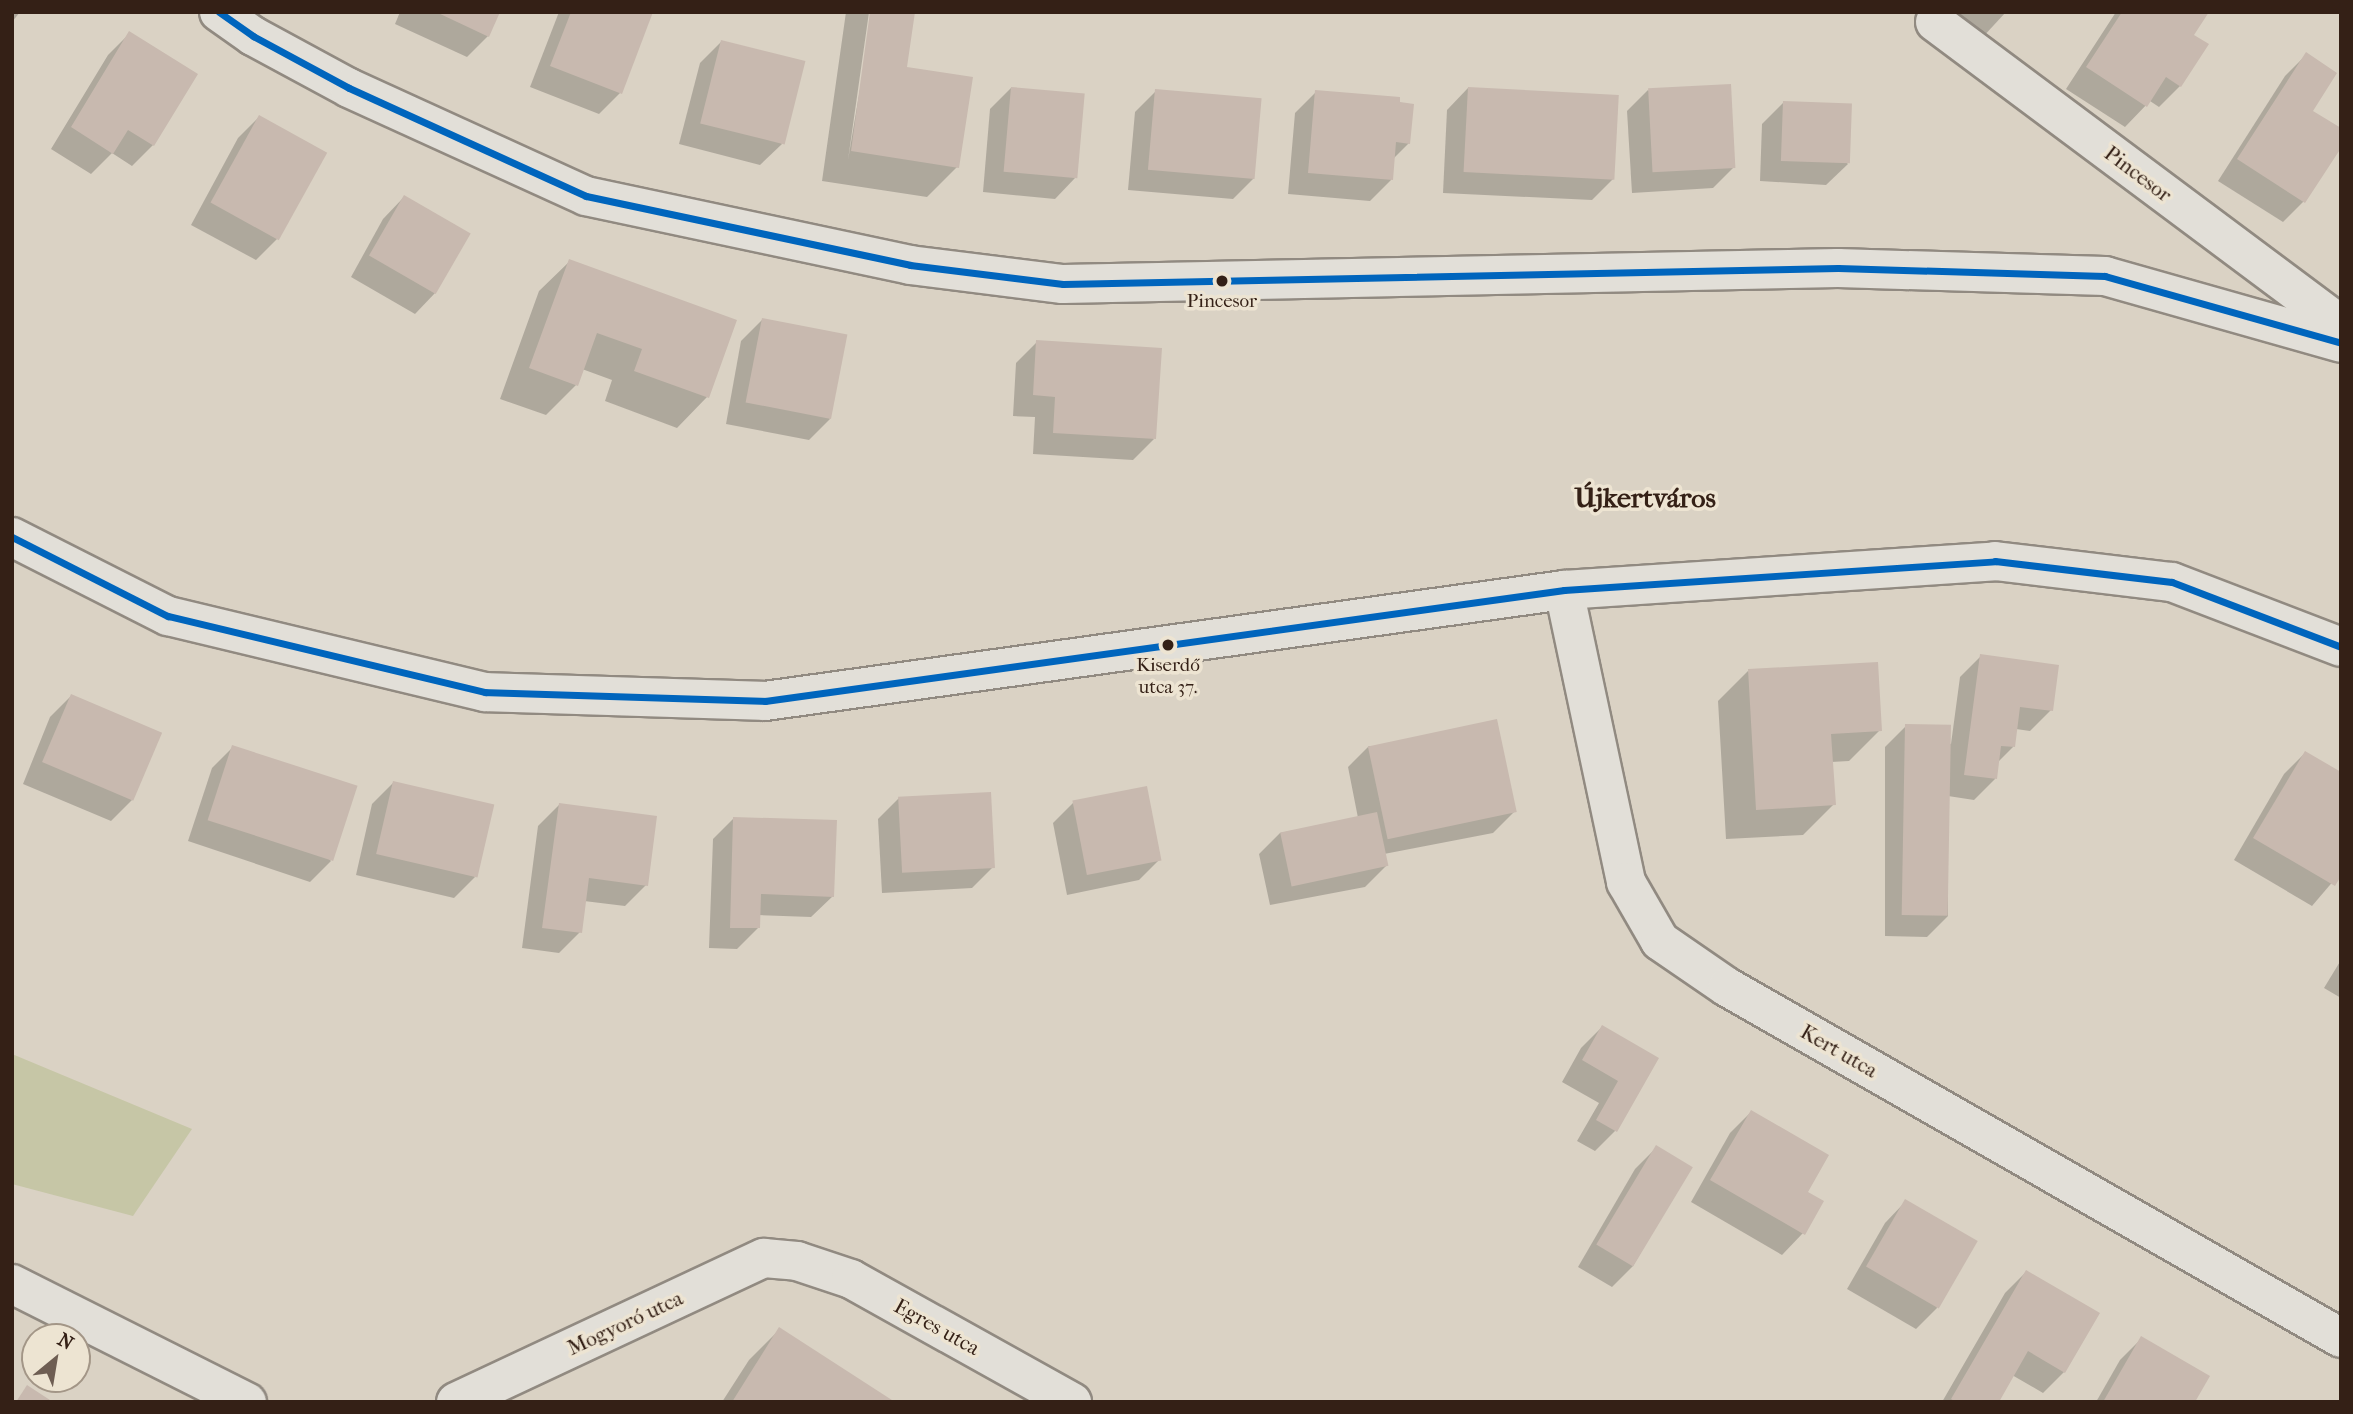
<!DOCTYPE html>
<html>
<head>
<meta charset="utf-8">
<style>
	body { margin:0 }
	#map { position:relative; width:2353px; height:1414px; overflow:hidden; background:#dad2c4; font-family:"IM FELL French Canon",serif }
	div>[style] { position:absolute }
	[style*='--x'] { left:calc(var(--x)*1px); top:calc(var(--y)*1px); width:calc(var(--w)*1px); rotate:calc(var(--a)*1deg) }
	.green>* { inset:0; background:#c6c6a6 }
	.shadow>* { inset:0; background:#0003 }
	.building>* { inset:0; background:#c8b9af; transform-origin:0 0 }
	.roads { filter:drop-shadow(2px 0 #918a81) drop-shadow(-2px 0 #918a81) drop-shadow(0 2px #918a81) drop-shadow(0 -2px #918a81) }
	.street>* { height:38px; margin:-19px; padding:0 19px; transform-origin:19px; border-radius:19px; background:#e2dfd8 }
	.bus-1>* { height:7px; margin:-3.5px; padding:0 3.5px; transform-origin:3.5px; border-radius:3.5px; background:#0065bd }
	.dots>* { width:19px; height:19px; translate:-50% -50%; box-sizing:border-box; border:4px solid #ede4d2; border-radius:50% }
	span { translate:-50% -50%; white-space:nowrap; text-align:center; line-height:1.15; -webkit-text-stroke:7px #ede4d2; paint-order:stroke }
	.bus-label { font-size:19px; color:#342016 }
	.street-label { font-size:21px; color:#342016 }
	.district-label { font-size:28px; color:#342016; font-weight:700 }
	.frame { position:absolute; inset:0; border:14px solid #342016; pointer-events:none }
	.north { position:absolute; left:21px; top:1323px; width:70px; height:70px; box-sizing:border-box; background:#ede4d2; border:2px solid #a39687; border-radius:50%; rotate:30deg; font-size:19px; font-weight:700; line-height:28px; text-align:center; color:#342016 }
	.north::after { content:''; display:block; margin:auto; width:24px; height:32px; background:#6e5e53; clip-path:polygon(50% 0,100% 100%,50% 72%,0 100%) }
</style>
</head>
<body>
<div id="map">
	<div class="green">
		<i style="clip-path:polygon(12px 1054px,192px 1129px,133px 1216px,12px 1184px)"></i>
	</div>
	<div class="shadow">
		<i style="clip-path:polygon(12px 12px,20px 12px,12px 22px)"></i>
		<i style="clip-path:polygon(400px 12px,498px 12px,488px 36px,467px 57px,395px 24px)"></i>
		<i style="clip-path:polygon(559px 12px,651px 12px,620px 93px,599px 114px,530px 87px)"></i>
		<i style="clip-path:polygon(846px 12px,869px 12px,848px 160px,873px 12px,957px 167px,927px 197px,822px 181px)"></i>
		<i style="clip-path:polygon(1937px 12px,2006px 12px,1981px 39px)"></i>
		<i style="clip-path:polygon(2116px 12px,2207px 12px,2191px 36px,2180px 86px,2159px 107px,2150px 101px,2125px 127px,2066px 89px)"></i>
		<i style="clip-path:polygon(129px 34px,153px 145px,132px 166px,112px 153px,91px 174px,51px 149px,108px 55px)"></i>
		<i style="clip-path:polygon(721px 42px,782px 144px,760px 165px,679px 144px,700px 63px)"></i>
		<i style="clip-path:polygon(2306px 55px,2311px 111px,2304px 201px,2283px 222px,2218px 181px,2285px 76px)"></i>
		<i style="clip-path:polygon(1011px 88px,1076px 177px,1055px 199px,983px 192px,990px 109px)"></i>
		<i style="clip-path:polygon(1468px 88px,1613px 179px,1592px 200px,1443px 193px,1447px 110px)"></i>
		<i style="clip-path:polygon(1648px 90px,1734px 167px,1713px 188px,1632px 193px,1627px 111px)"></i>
		<i style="clip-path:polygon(1156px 91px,1254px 178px,1233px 199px,1128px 190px,1135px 112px)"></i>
		<i style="clip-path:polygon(1316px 92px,1409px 143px,1393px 159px,1391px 180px,1370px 201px,1288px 194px,1295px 113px)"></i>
		<i style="clip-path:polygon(1783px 103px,1848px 164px,1826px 185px,1760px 181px,1762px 124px)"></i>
		<i style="clip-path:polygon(259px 117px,324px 153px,277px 239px,256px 260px,191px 225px,238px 138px)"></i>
		<i style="clip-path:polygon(404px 197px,436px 292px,415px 314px,351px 277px,383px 219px)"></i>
		<i style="clip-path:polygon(570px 261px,707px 397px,677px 428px,605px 401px,612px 380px,582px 369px,576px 385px,546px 415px,500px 399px,539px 291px)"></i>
		<i style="clip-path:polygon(762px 320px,830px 419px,809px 440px,726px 424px,741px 341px)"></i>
		<i style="clip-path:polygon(1037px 342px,1154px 439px,1133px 460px,1033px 454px,1035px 417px,1013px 416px,1016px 363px)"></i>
		<i style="clip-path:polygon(1981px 656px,2051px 710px,2030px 731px,2016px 729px,2013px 747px,1997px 763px,1995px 779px,1974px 800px,1948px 796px,1948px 916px,1927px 937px,1885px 936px,1885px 747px,1906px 726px,1951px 744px,1960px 677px)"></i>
		<i style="clip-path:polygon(1748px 671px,1880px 730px,1849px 761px,1831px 762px,1834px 804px,1803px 835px,1726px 839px,1718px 701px)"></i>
		<i style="clip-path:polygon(71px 696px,132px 800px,111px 821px,23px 784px,50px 717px)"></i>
		<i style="clip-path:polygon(1369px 746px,1514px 812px,1493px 833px,1384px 854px,1386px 866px,1365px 887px,1270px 905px,1259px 854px,1280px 833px,1358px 818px,1348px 767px)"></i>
		<i style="clip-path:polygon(233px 747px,331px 861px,310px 882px,188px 841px,212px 768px)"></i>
		<i style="clip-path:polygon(2305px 753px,2341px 872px,2312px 906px,2234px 860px,2284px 774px)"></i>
		<i style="clip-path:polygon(393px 783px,475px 877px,454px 898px,356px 875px,372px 804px)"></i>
		<i style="clip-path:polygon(899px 798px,993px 867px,972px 888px,882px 893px,878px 819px)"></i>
		<i style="clip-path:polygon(1074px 802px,1160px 859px,1139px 880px,1067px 895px,1053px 823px)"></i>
		<i style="clip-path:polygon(559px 805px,646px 885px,625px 906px,584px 901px,580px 932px,559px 953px,522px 948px,538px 826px)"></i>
		<i style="clip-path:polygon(734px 818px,833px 896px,811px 917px,758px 915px,758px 928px,737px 949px,709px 948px,713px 839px)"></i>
		<i style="clip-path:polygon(2341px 960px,2341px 998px,2324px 988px)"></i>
		<i style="clip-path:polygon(1602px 1027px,1657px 1059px,1616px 1130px,1595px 1151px,1577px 1141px,1599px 1103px,1562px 1082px,1581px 1048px)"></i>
		<i style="clip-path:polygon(1751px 1112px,1806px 1193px,1803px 1233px,1782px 1255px,1691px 1202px,1730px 1133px)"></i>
		<i style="clip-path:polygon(1656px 1148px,1690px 1167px,1633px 1266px,1612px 1287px,1578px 1267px,1635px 1169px)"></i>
		<i style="clip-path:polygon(1906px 1201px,1937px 1308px,1916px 1329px,1847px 1289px,1885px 1223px)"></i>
		<i style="clip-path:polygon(2026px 1272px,2064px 1372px,2043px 1393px,2012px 1375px,1997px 1402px,1942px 1402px,2005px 1293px)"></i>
		<i style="clip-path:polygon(780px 1329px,892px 1402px,722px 1402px,749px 1360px)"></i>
		<i style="clip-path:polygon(2141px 1339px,2193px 1402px,2096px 1402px,2120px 1360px)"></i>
	</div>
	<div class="building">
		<i style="clip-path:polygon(436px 12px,500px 12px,489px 37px)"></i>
		<i style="clip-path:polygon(571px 12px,653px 12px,622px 94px,550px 66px)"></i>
		<i style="clip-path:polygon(870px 12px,915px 12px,907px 67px,973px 77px,959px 168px,851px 151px)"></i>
		<i style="clip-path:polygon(2122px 12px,2209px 12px,2194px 35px,2209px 44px,2181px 87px,2166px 77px,2147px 107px,2086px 67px)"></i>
		<i style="clip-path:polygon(129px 31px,198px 74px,154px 146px,128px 130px,113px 154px,71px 127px)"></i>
		<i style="left:721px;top:40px;width:87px;height:86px;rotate:14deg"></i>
		<i style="clip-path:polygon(2306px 52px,2337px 73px,2313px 111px,2341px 128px,2341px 148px,2305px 203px,2237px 159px)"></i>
		<i style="left:1731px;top:84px;width:84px;height:83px;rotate:87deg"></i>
		<i style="left:1011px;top:87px;width:74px;height:85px;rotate:5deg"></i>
		<i style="left:1468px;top:87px;width:151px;height:85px;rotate:3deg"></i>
		<i style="left:1155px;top:89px;width:107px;height:81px;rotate:5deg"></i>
		<i style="clip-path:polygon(1315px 90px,1400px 97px,1400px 102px,1414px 104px,1410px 144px,1396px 142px,1393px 180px,1308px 173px)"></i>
		<i style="left:1783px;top:101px;width:69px;height:60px;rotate:2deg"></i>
		<i style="left:259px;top:115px;width:78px;height:100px;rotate:29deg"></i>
		<i style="left:404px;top:195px;width:77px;height:70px;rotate:30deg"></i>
		<i style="clip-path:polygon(569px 259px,737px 320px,709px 398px,634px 371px,642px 349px,597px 333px,578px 386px,529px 368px)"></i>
		<i style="left:762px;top:318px;width:87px;height:86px;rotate:11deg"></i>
		<i style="clip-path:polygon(1036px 340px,1162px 348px,1156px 439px,1053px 433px,1055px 397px,1033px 395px)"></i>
		<i style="clip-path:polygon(1980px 654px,2059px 665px,2053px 711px,2020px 707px,2015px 747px,2001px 746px,1997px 779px,1964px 775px)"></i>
		<i style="clip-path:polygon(1878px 662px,1882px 731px,1831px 734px,1836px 805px,1756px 810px,1748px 669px)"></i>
		<i style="left:71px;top:694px;width:99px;height:74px;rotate:23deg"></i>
		<i style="left:1497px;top:719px;width:95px;height:132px;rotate:78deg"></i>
		<i style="left:1905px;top:724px;width:46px;height:191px;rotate:1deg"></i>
		<i style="left:232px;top:745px;width:132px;height:79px;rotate:18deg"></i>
		<i style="clip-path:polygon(2305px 751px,2341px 772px,2341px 876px,2335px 886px,2253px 838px)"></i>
		<i style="left:393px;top:781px;width:104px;height:75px;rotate:13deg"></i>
		<i style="left:1147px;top:786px;width:76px;height:76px;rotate:79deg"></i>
		<i style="left:991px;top:792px;width:76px;height:93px;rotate:87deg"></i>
		<i style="clip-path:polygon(559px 803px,657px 816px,648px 886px,589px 878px,582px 933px,542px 928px)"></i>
		<i style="left:1377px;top:812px;width:55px;height:99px;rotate:78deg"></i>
		<i style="clip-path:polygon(733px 817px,837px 820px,834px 897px,761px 894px,760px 928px,730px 928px)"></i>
		<i style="clip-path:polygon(1602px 1025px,1659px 1058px,1617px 1132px,1596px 1120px,1618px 1081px,1582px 1060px)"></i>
		<i style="clip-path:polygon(1751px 1110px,1829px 1155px,1808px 1192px,1824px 1201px,1805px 1235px,1710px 1180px)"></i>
		<i style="left:1656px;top:1145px;width:43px;height:116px;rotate:31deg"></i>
		<i style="left:1905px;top:1199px;width:84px;height:78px;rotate:30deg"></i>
		<i style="clip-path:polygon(2026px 1270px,2100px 1313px,2065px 1373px,2028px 1351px,1999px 1402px,1956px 1402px,1951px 1399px)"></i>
		<i style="clip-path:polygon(779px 1327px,895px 1402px,732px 1402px)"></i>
		<i style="clip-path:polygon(2141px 1336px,2210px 1376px,2195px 1402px,2103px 1402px)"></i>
		<i style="clip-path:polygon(27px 1385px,53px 1402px,16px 1402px)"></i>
	</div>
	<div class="roads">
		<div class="street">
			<i style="--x:219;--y:12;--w:42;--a:35.2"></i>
			<i style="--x:253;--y:36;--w:109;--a:28.4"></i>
			<i style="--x:349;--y:88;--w:260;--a:24.5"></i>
			<i style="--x:586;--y:196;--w:331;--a:12"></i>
			<i style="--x:910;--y:265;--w:154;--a:7.1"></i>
			<i style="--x:1063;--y:284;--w:775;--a:-1.18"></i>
			<i style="--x:1838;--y:268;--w:267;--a:1.7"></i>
			<i style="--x:2105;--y:276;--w:245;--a:15.8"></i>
			<i style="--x:1935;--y:22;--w:507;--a:36.73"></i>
			<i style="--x:12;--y:537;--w:175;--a:26.9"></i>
			<i style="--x:168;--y:616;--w:326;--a:13.5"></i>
			<i style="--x:485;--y:692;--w:280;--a:1.8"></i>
			<i style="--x:765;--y:701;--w:807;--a:-7.91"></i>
			<i style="--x:1564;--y:590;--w:432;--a:-3.8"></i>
			<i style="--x:1995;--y:561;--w:178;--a:6.8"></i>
			<i style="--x:2172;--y:582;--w:181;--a:21"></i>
			<i style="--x:1564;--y:590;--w:299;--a:78"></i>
			<i style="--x:1626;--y:882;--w:68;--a:60"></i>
			<i style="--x:1660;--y:941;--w:81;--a:34.5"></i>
			<i style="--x:1727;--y:987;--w:707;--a:29.75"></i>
			<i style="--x:12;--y:1284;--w:263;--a:26.7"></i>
			<i style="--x:456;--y:1402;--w:340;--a:-25.1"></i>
			<i style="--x:764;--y:1258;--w:33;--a:5"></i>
			<i style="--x:797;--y:1261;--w:57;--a:18.4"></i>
			<i style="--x:851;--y:1279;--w:253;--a:29.1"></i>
		</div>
	</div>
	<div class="bus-1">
		<i style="--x:219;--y:12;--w:42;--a:35.2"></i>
		<i style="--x:253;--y:36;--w:109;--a:28.4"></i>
		<i style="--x:349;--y:88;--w:260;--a:24.5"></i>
		<i style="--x:586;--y:196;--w:331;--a:12"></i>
		<i style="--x:910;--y:265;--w:154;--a:7.1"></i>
		<i style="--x:1063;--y:284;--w:775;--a:-1.18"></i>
		<i style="--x:1838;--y:268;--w:267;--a:1.7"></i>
		<i style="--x:2105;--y:276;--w:245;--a:15.8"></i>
		<i style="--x:12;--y:537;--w:175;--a:26.9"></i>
		<i style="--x:168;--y:616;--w:326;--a:13.5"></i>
		<i style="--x:485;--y:692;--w:280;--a:1.8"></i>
		<i style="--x:765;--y:701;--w:807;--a:-7.91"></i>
		<i style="--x:1564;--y:590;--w:432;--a:-3.8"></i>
		<i style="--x:1995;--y:561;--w:178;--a:6.8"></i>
		<i style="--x:2172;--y:582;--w:181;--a:21"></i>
	</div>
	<div class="dots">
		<i style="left:1222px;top:281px;background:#342016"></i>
		<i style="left:1168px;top:645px;background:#342016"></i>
	</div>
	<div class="bus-label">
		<span style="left:1222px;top:302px">Pincesor</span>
		<span style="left:1168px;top:677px">Kiserdő<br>utca 37.</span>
	</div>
	<div class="street-label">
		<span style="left:2138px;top:174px;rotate:37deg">Pincesor</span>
		<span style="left:1839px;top:1051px;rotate:30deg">Kert utca</span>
		<span style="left:625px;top:1323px;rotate:-25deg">Mogyoró utca</span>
		<span style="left:937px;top:1327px;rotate:29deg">Egres utca</span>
	</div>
	<div class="district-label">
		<span style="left:1645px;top:498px">Újkertváros</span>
	</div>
	<div class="frame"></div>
	<div class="north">N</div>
</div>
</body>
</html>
